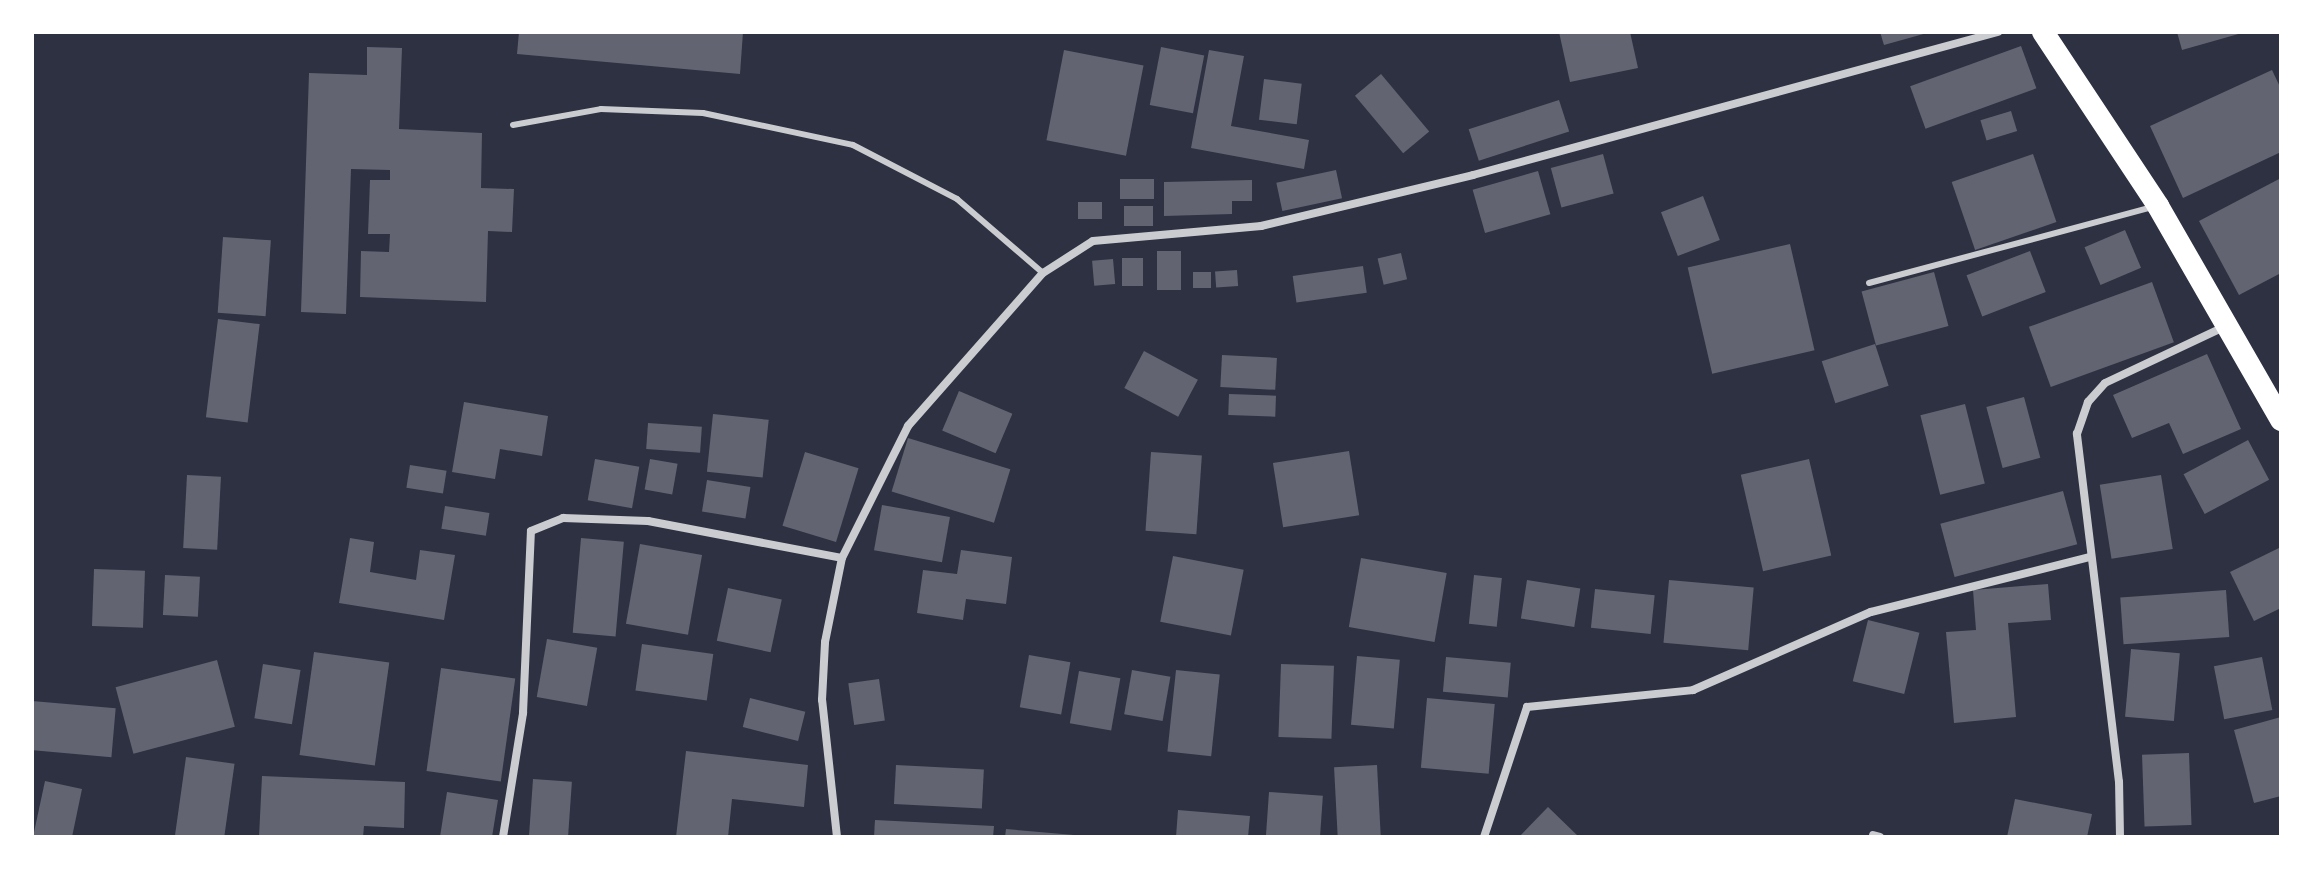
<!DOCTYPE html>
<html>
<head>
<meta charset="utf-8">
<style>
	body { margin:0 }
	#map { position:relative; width:2313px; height:869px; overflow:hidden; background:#2d3142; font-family:Quicksand,sans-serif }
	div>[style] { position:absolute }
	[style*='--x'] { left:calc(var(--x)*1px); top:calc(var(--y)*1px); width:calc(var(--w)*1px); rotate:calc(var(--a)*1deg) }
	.building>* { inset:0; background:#626471; transform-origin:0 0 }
	.service>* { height:6px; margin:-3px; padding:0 3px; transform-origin:3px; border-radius:3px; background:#caccd0 }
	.minor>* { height:8px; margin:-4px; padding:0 4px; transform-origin:4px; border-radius:4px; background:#caccd0 }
	.trunk>* { height:22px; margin:-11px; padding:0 11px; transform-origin:11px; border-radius:11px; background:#fff }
	span { translate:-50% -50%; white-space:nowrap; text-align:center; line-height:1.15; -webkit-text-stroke:6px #fff; paint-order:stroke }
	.frame { position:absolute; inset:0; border:34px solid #fff; pointer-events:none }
</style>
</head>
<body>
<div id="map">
	<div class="building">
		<i style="clip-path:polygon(519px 32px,743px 32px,740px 74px,517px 54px)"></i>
		<i style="clip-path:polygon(1559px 32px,1630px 32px,1638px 68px,1570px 82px)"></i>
		<i style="clip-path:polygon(1880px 32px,1927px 32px,1927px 33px,1884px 45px)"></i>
		<i style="clip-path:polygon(2177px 32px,2241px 32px,2242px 33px,2182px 50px)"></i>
		<i style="left:2021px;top:46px;width:45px;height:118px;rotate:70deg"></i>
		<i style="clip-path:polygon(367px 47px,402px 48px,399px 129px,482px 133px,481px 188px,514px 189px,512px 232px,488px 231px,486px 302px,360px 297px,361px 251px,389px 252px,390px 234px,368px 234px,370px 180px,390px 180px,390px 170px,351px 169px,346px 314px,301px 312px,309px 73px,367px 75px)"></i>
		<i style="left:1161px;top:47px;width:44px;height:59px;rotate:11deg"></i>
		<i style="left:1064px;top:50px;width:81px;height:92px;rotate:11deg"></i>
		<i style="clip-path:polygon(1209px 50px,1244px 56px,1231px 126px,1309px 140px,1304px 169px,1191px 148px)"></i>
		<i style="clip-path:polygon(2272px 70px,2281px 89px,2281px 152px,2183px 198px,2150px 126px)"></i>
		<i style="left:1381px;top:74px;width:75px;height:34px;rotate:50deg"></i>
		<i style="left:1264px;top:79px;width:38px;height:41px;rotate:7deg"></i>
		<i style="left:1559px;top:100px;width:33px;height:95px;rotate:72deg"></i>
		<i style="left:2011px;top:111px;width:21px;height:32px;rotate:73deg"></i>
		<i style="left:1603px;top:154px;width:41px;height:54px;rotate:75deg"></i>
		<i style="left:2033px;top:154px;width:72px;height:86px;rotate:71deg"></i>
		<i style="left:1336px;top:170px;width:29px;height:61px;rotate:78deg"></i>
		<i style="left:1538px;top:171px;width:45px;height:68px;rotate:74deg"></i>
		<i style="clip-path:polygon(2281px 178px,2281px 273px,2239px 295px,2199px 221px)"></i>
		<i style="left:1120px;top:179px;width:34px;height:20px"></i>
		<i style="clip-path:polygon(1252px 180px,1252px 201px,1232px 201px,1232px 214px,1164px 216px,1164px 182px)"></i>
		<i style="left:1703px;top:196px;width:47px;height:45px;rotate:69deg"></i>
		<i style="left:1078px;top:202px;width:24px;height:17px"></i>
		<i style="left:1124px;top:206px;width:29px;height:20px"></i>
		<i style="left:2125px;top:230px;width:41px;height:44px;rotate:67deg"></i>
		<i style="left:223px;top:237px;width:48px;height:76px;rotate:4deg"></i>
		<i style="left:1790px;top:244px;width:109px;height:105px;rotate:77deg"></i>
		<i style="left:1157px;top:251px;width:24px;height:39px"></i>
		<i style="left:2030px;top:251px;width:44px;height:68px;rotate:69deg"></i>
		<i style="left:1401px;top:253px;width:27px;height:24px;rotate:77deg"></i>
		<i style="left:1122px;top:258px;width:21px;height:28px"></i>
		<i style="left:1113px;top:259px;width:25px;height:21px;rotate:85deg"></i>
		<i style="left:1363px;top:266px;width:27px;height:71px;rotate:82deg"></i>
		<i style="left:1237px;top:270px;width:16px;height:22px;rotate:86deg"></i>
		<i style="left:1193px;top:272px;width:18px;height:16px"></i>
		<i style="left:1934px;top:272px;width:56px;height:75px;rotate:75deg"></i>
		<i style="left:2152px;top:282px;width:64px;height:131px;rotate:70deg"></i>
		<i style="left:218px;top:319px;width:42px;height:99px;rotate:7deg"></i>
		<i style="left:1875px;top:344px;width:44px;height:56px;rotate:72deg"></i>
		<i style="left:1144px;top:351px;width:61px;height:42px;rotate:28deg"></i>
		<i style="clip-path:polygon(2207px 354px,2241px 429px,2183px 454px,2169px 423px,2132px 438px,2113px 395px)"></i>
		<i style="left:1222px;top:355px;width:55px;height:32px;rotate:3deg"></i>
		<i style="left:959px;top:391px;width:58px;height:43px;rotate:23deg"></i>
		<i style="left:1229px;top:394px;width:47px;height:21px;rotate:2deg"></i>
		<i style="left:2024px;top:397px;width:63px;height:39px;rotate:75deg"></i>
		<i style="clip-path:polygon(464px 402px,548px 416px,542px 456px,500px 449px,495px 479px,452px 472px)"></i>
		<i style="left:1965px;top:404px;width:82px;height:46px;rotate:76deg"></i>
		<i style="left:713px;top:414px;width:56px;height:58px;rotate:6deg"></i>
		<i style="left:648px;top:423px;width:54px;height:26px;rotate:4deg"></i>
		<i style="left:908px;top:438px;width:107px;height:56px;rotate:17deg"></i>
		<i style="left:2248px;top:440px;width:45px;height:73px;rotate:62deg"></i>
		<i style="left:1349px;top:451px;width:65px;height:77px;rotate:81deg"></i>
		<i style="left:805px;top:452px;width:56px;height:77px;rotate:17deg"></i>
		<i style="left:1151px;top:452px;width:51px;height:79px;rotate:4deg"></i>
		<i style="left:595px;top:459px;width:45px;height:42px;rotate:10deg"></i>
		<i style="left:650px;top:459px;width:28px;height:31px;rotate:10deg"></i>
		<i style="left:1809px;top:459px;width:99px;height:70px;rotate:77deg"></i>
		<i style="left:410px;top:465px;width:37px;height:23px;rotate:9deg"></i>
		<i style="left:187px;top:475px;width:34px;height:73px;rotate:3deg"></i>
		<i style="left:2161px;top:475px;width:75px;height:62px;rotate:81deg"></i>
		<i style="left:707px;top:480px;width:44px;height:32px;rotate:9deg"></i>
		<i style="left:2063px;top:491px;width:55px;height:127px;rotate:75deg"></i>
		<i style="left:882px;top:505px;width:69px;height:46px;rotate:10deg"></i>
		<i style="left:445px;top:506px;width:45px;height:23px;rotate:9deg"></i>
		<i style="clip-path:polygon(350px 538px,374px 542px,370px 572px,416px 580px,420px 550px,455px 555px,444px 620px,339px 603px)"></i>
		<i style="left:581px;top:538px;width:43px;height:95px;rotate:5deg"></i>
		<i style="left:640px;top:544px;width:63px;height:81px;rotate:10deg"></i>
		<i style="clip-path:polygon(2281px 547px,2281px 608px,2254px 621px,2230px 572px)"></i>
		<i style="clip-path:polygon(961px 550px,1012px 557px,1006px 604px,966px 599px,963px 620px,917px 613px,923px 570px,957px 574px)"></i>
		<i style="left:1173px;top:556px;width:72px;height:67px;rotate:11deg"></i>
		<i style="left:1361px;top:558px;width:87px;height:70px;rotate:10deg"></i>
		<i style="left:94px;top:569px;width:51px;height:57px;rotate:2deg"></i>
		<i style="left:165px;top:575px;width:35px;height:40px;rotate:3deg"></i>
		<i style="left:1474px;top:575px;width:28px;height:49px;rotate:6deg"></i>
		<i style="left:1527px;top:580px;width:54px;height:39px;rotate:9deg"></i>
		<i style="left:1669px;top:580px;width:85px;height:63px;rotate:5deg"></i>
		<i style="clip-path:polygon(2048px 584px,2051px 620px,2008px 623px,2016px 717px,1954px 723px,1946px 632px,1976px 630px,1973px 590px)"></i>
		<i style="left:728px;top:588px;width:55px;height:54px;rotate:12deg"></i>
		<i style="left:1595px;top:589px;width:60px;height:39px;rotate:6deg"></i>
		<i style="left:2226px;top:590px;width:47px;height:106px;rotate:86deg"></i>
		<i style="left:1868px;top:620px;width:53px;height:63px;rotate:14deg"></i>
		<i style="left:547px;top:639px;width:51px;height:59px;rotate:10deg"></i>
		<i style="left:642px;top:644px;width:72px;height:47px;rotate:8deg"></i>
		<i style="left:2131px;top:649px;width:49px;height:68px;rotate:5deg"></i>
		<i style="left:314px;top:652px;width:76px;height:104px;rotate:8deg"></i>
		<i style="left:1029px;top:655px;width:42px;height:53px;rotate:10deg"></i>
		<i style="left:1357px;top:656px;width:43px;height:69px;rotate:5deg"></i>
		<i style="left:1446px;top:657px;width:65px;height:35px;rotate:5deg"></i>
		<i style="left:2262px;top:657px;width:54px;height:49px;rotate:79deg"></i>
		<i style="left:217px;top:660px;width:69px;height:105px;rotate:75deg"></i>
		<i style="left:263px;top:664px;width:38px;height:55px;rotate:9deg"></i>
		<i style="left:1281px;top:664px;width:53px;height:73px;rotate:2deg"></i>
		<i style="left:441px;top:668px;width:75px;height:104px;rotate:8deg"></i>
		<i style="left:1132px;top:670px;width:39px;height:45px;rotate:10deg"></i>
		<i style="left:1176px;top:670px;width:44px;height:82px;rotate:6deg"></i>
		<i style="left:1079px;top:671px;width:42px;height:53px;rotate:10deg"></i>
		<i style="left:879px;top:679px;width:42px;height:31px;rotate:82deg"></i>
		<i style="left:750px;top:698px;width:57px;height:30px;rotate:14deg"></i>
		<i style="left:1427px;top:698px;width:68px;height:70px;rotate:5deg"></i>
		<i style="left:32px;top:701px;width:84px;height:49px;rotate:5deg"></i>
		<i style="clip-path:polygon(2281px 717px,2281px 796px,2254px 803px,2234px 730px)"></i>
		<i style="clip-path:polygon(686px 751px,808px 765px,804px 807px,732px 799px,728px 837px,676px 837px)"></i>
		<i style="left:2189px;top:753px;width:72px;height:47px;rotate:88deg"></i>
		<i style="left:186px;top:757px;width:49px;height:81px;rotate:8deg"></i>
		<i style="left:896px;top:765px;width:88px;height:39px;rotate:3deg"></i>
		<i style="left:1377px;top:765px;width:72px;height:43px;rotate:87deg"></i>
		<i style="clip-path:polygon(262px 776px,405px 782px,404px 828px,364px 826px,363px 837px,259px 837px)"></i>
		<i style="left:533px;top:779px;width:39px;height:58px;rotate:4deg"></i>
		<i style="clip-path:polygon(45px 781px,82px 789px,72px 837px,33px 837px)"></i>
		<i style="clip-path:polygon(447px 792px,498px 800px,492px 837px,440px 837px)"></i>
		<i style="left:1269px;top:792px;width:54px;height:45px;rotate:4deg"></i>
		<i style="clip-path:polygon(2015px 799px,2092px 814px,2087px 837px,2007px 837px)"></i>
		<i style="clip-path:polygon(1548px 807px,1579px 837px,1519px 837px)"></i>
		<i style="clip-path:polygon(1178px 810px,1250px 816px,1248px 837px,1176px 837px)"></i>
		<i style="clip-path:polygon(875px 820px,994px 826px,993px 837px,874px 837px)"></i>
		<i style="clip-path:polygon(1006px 829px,1074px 835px,1074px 837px,1005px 837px)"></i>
	</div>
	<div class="service">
		<i style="--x:513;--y:125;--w:89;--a:-10.3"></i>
		<i style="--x:601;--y:109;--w:102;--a:2.2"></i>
		<i style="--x:703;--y:113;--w:153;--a:12"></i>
		<i style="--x:853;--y:145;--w:117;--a:27.4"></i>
		<i style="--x:957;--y:199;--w:113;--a:40.7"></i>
		<i style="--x:1869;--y:283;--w:293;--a:-15"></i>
	</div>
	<div class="minor">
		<i style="--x:1873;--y:835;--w:7;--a:16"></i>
		<i style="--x:503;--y:837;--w:126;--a:-80.8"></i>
		<i style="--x:523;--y:713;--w:182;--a:-87.5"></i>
		<i style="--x:531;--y:531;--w:35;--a:-22"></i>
		<i style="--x:563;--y:518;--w:85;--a:2"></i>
		<i style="--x:648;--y:521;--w:197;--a:10.8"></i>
		<i style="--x:837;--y:837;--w:138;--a:-96.2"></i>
		<i style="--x:822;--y:700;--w:58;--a:-87"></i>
		<i style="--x:825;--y:642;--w:86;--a:-78.6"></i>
		<i style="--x:842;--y:558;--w:148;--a:-63.4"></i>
		<i style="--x:908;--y:426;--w:204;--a:-48.6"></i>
		<i style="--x:1043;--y:273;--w:59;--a:-32.6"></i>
		<i style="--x:1093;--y:241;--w:169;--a:-5.1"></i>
		<i style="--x:1261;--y:226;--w:218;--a:-13.5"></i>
		<i style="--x:1473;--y:175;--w:544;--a:-15.24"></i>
		<i style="--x:1484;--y:837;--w:137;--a:-71.7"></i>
		<i style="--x:1527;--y:707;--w:167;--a:-5.8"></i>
		<i style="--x:1693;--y:690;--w:194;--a:-23.7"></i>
		<i style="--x:1871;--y:612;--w:226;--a:-14.1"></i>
		<i style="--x:2120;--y:837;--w:55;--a:-91"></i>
		<i style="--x:2119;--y:782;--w:351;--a:-96.9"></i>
		<i style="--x:2077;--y:434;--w:34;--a:-71"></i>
		<i style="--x:2088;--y:402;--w:25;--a:-48"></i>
		<i style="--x:2105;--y:383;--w:134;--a:-25.2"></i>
	</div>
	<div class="trunk">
		<i style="--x:2043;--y:32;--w:209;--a:56.5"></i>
		<i style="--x:2158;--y:206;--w:247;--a:60.1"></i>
	</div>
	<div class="frame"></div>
</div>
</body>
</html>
